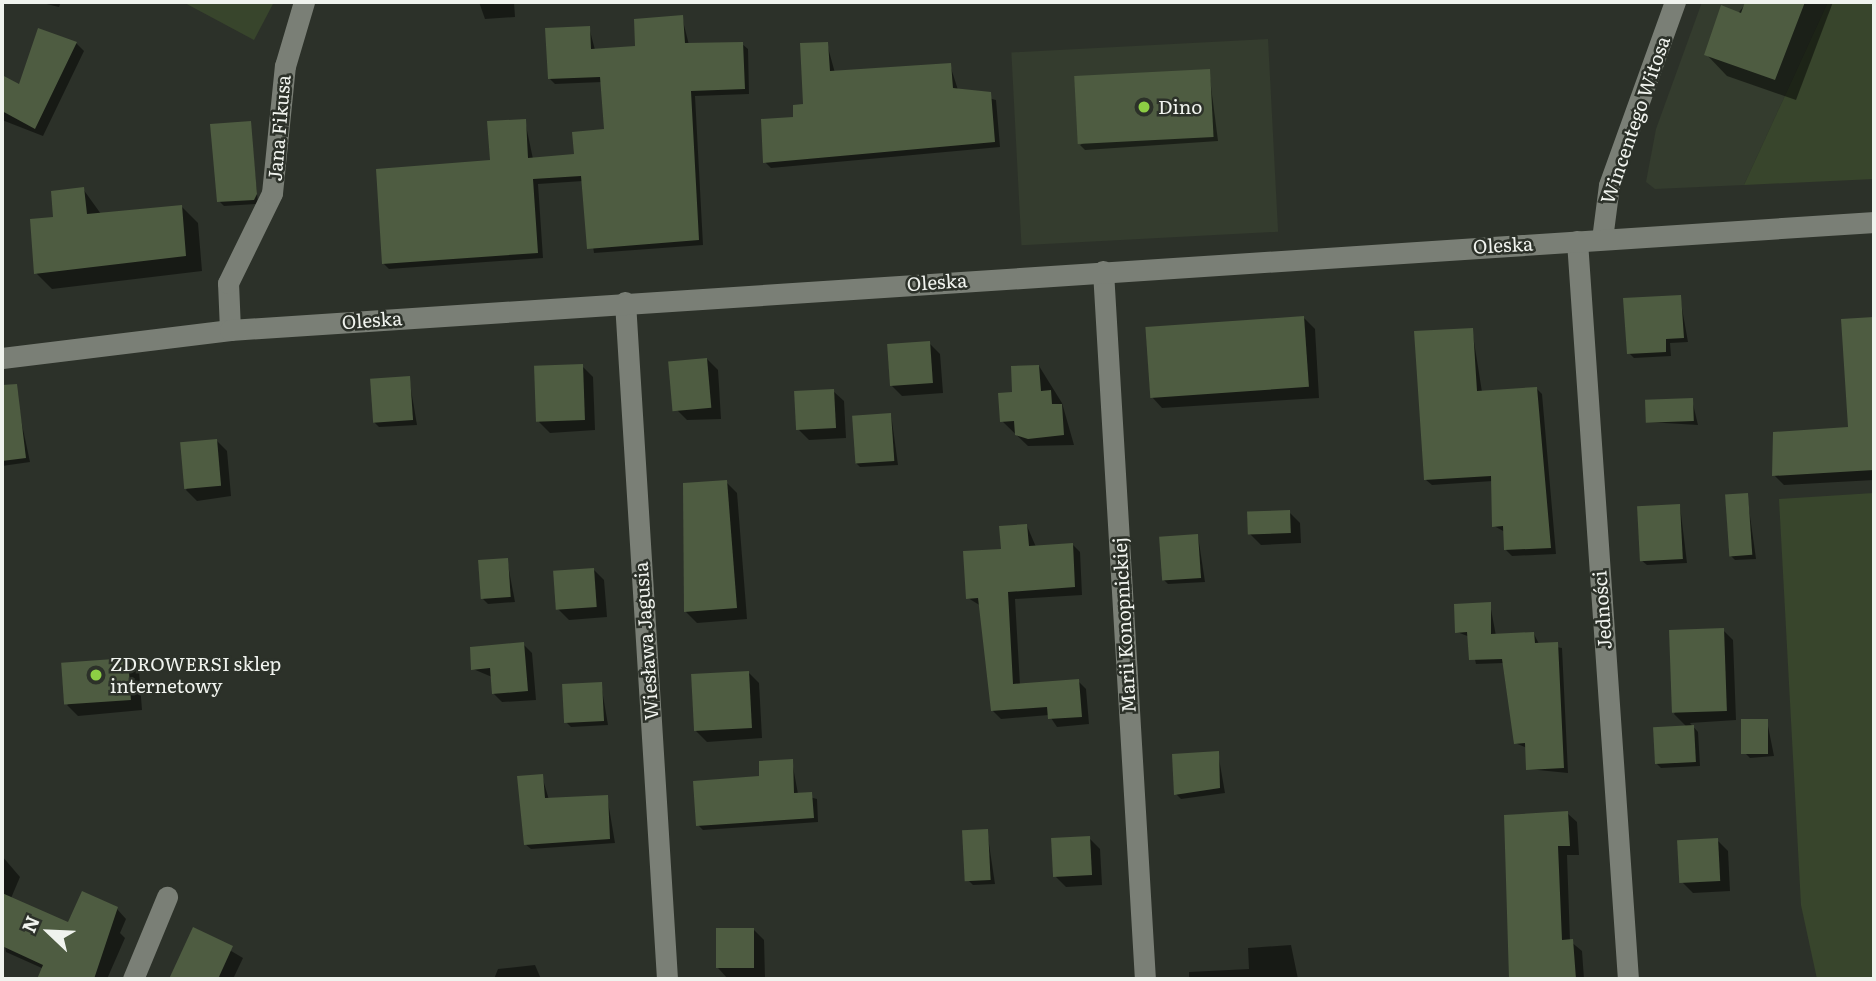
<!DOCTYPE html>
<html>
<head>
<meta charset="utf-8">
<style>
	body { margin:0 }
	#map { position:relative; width:1876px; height:981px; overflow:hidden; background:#2c3129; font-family:Literata,serif }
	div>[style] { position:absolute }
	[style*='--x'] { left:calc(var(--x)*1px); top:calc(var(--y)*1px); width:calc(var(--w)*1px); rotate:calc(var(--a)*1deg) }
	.built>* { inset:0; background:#343c2e; transform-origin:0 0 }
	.green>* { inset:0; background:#38452c }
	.shadow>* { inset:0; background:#0007 }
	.building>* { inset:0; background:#4e5c41; transform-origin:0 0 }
	.minor>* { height:21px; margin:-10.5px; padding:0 10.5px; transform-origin:10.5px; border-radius:10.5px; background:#7a7f76 }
	.dots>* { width:19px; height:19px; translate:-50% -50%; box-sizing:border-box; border:4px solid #2c3129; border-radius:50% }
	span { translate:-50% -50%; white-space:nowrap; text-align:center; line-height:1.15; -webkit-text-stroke:5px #2c3129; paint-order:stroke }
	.poi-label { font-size:19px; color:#f0f3ee }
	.left { translate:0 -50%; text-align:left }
	.street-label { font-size:19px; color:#f0f3ee }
	.frame { position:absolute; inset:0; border:4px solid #f0f3ee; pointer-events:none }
	.north { position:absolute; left:14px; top:897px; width:70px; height:70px; -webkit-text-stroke:5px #2c3129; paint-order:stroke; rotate:293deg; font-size:19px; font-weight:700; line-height:28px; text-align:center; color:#f0f3ee }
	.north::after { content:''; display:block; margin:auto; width:24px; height:32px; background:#f0f3ee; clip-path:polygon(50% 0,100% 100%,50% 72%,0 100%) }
</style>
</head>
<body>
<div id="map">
	<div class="built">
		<i style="clip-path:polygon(1702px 2px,1828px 2px,1744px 185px,1655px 189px,1646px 182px,1656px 129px)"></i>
		<i style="left:1268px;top:39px;width:193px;height:257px;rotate:87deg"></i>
	</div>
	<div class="green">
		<i style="clip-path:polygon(183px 2px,274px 2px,254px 40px)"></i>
		<i style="clip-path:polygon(1828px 2px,1874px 2px,1874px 179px,1744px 185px)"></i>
		<i style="clip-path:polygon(1874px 493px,1874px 979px,1817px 979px,1801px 905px,1779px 499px)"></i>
	</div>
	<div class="shadow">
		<i style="clip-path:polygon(38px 2px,61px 2px,59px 7px)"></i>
		<i style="clip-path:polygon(479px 2px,514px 2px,515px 17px,485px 19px)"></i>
		<i style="clip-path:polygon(1747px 2px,1833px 2px,1796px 100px,1727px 76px,1706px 54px)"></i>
		<i style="clip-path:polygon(682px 17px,689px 45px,742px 44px,748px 49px,749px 94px,695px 96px,703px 245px,594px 253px,583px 181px,538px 184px,543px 258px,389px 269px,383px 263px,491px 162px,525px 121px,533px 159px,576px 156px,605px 131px,602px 82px,555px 84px,550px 79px,589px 27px,595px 50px,637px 47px)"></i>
		<i style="clip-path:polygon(76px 43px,84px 51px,43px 136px,2px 120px,2px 77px,20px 87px)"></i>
		<i style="clip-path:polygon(827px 44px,835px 73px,950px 65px,958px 90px,996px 100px,1000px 147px,771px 168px,765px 162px,805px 105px)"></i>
		<i style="clip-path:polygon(1209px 71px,1218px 141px,1085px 150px,1080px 145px)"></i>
		<i style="clip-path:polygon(250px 122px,258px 204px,224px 206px,219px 201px)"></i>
		<i style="clip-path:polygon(83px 189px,101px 214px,181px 206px,198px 223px,202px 271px,52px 289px,36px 273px,55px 218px)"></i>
		<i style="clip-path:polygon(1680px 297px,1688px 342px,1670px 343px,1671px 356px,1634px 358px,1629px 353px)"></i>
		<i style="clip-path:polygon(1304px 318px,1315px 329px,1319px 398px,1162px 408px,1152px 397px)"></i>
		<i style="clip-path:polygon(1874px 319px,1874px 480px,1784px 485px,1774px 475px,1849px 429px,1843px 321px)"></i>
		<i style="clip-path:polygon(1472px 329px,1482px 392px,1536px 388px,1542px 394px,1556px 554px,1512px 556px,1506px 550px,1505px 532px,1494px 526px,1493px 481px,1432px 485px,1426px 480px)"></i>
		<i style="clip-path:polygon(929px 343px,940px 354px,943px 393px,902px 396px,891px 385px)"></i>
		<i style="clip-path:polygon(707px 359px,718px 370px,721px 419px,687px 420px,676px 409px)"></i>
		<i style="clip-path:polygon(582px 366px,593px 377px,595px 430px,550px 433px,539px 422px)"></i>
		<i style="clip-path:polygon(1039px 366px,1062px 403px,1074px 445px,1028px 446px,1002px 421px)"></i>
		<i style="clip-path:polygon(409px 378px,417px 425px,379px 427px,374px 422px)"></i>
		<i style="clip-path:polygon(833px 391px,844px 401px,846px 438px,809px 440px,798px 429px)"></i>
		<i style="clip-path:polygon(1692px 400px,1698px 425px,1648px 422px)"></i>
		<i style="clip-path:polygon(891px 414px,898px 465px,860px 467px,855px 462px)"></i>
		<i style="clip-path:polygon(20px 415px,30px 462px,2px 466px,2px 417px)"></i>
		<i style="clip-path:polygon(217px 441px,227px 451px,231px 496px,197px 501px,186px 490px)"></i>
		<i style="clip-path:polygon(726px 482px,737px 493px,747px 619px,697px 623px,686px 612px)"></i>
		<i style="clip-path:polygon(1747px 495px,1756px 559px,1735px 560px,1730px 555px)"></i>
		<i style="clip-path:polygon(1680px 506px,1687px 563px,1647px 565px,1641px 560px)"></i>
		<i style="clip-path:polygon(1289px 512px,1300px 523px,1301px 543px,1261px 545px,1250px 534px)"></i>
		<i style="clip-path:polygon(1027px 526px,1036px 547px,1072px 544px,1080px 552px,1082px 595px,1015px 599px,1020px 685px,1078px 681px,1086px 689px,1089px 724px,1057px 727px,1049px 715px,1001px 719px,993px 711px,981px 606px,968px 598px)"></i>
		<i style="clip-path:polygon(1198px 536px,1205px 582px,1168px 584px,1163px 579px)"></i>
		<i style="clip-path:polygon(507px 560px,515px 602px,488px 604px,483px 599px)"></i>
		<i style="clip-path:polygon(593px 569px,604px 580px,607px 617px,569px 620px,558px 609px)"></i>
		<i style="clip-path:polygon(1490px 604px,1496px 636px,1534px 634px,1539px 644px,1562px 648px,1568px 773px,1528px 769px,1527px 748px,1515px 743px,1504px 663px,1476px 664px,1470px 637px,1457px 632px)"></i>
		<i style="clip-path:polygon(1723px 630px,1733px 640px,1736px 720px,1690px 723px,1698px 732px,1700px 766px,1661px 768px,1656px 763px,1687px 727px,1674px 714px)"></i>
		<i style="clip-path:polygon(523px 644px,532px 653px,536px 700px,502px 702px,493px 693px,492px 677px,473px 669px)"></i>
		<i style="clip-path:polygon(128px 660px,139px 671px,142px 710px,78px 716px,67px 705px)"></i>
		<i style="clip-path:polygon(748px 672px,759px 683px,762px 738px,707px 742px,696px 731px)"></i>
		<i style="clip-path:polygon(601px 684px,608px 725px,571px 727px,566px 722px)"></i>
		<i style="clip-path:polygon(1767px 721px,1774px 756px,1750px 758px,1745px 753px)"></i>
		<i style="clip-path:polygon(1218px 753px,1225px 793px,1181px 799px,1176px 794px)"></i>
		<i style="clip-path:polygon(792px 761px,798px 794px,817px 799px,818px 822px,703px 830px,698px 825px)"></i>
		<i style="clip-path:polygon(542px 776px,549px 800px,607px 796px,615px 843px,531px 849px,525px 844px)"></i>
		<i style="clip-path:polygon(1567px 813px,1577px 822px,1579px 855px,1567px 855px,1570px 941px,1582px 951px,1584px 979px,1512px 979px,1506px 817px)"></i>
		<i style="clip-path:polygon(987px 831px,995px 884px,973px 885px,968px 880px)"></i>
		<i style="clip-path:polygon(1089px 838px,1100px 849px,1102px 885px,1066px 887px,1055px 876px)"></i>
		<i style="clip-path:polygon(1717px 840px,1728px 851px,1730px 891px,1693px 893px,1682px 882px)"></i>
		<i style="clip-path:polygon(2px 856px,20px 877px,6px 910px,2px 908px)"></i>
		<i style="clip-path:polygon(15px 900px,69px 924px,117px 909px,126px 919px,120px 933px,125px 938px,107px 979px,40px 979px,44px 969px,6px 952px,2px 930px)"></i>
		<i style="clip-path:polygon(194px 929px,243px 958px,233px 979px,172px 979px)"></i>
		<i style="clip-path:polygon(753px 929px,764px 940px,765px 978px,728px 979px,718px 968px)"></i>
		<i style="clip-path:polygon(1291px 945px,1298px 979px,1189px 979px,1189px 972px,1249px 969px,1248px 948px)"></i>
		<i style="clip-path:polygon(535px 965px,541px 979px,494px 979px,498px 969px)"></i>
	</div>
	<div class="building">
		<i style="clip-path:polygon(1745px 2px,1805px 2px,1775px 80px,1704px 55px,1721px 5px,1741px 13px)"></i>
		<i style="clip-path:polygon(683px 15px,685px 43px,743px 42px,745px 89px,691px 91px,699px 240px,587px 249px,581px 176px,533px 179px,538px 253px,382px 264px,376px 169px,490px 160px,487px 121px,526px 119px,528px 158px,574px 154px,572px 132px,604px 129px,600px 77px,548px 79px,545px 28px,590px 26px,591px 49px,635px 46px,634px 19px)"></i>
		<i style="clip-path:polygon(38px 28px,77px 42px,35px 129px,2px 111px,2px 75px,19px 84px)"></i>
		<i style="clip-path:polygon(828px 42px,830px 71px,951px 63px,953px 88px,991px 92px,995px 142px,763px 163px,761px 119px,793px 117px,793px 105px,803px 104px,800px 43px)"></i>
		<i style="left:1210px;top:69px;width:68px;height:136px;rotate:87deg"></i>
		<i style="clip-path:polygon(251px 121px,257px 194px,254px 200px,217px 202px,210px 124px)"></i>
		<i style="clip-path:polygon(84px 187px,87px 214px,182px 205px,186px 256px,34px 274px,30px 219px,53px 217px,51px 191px)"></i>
		<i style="clip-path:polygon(1681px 295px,1684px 338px,1666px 339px,1666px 352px,1627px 354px,1623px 298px)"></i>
		<i style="left:1304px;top:316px;width:71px;height:159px;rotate:86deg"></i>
		<i style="clip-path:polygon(1874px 317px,1874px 470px,1772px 476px,1773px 432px,1848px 427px,1841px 319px)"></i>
		<i style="clip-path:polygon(1473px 328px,1477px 391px,1537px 387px,1551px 548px,1504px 550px,1503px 526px,1492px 527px,1491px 476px,1424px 480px,1414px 331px)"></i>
		<i style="left:930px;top:341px;width:42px;height:43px;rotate:86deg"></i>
		<i style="left:707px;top:358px;width:50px;height:39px;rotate:85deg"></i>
		<i style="left:583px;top:364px;width:56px;height:49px;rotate:88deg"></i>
		<i style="clip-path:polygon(1039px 365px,1041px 391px,1051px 390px,1052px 404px,1062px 404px,1064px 435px,1028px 439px,1015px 435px,1014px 421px,1000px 422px,998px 393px,1012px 392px,1011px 366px)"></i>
		<i style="left:410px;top:376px;width:44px;height:40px;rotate:86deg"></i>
		<i style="clip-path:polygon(17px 384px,26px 458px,2px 461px,2px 385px)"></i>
		<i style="left:834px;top:389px;width:39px;height:40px;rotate:87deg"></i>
		<i style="left:1693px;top:398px;width:23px;height:48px;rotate:88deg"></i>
		<i style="left:891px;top:413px;width:48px;height:39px;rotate:86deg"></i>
		<i style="left:217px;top:439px;width:47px;height:37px;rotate:85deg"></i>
		<i style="clip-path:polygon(727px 480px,737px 608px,684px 612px,683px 483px)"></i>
		<i style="left:1748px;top:493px;width:62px;height:23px;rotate:86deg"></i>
		<i style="left:1680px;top:504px;width:55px;height:43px;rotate:87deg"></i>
		<i style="left:1290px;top:510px;width:23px;height:43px;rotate:88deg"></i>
		<i style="clip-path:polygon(1027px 524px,1029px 546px,1073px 543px,1075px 587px,1008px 592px,1013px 684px,1079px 679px,1082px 717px,1048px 719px,1047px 707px,991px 711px,978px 598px,966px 599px,963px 551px,1001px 549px,999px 526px)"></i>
		<i style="left:1198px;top:534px;width:44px;height:39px;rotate:86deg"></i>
		<i style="left:508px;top:558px;width:39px;height:30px;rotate:86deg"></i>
		<i style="left:594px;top:568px;width:39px;height:41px;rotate:86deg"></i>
		<i style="clip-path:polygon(1491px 602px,1491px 634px,1534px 632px,1535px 643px,1558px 642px,1564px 768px,1526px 770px,1525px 743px,1514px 744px,1502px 659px,1469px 660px,1467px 632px,1455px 633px,1454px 604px)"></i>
		<i style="left:1724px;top:628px;width:83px;height:55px;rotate:88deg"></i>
		<i style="clip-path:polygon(524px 642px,528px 691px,492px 694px,490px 668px,471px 670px,470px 647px)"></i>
		<i style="left:128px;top:658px;width:42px;height:67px;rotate:86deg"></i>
		<i style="left:749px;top:671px;width:57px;height:58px;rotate:87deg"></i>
		<i style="left:602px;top:682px;width:39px;height:40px;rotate:87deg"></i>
		<i style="left:1741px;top:719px;width:27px;height:35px"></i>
		<i style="left:1694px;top:725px;width:37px;height:41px;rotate:87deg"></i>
		<i style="clip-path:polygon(1219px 751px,1220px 788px,1174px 795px,1172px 754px)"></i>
		<i style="clip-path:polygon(793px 759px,794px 793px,812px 792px,814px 818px,696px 826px,693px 781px,759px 776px,759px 761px)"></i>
		<i style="clip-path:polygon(543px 774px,545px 798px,608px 795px,610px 839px,524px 845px,517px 776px)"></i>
		<i style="clip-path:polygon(1568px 811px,1570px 846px,1558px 846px,1562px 940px,1573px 939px,1576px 979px,1509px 979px,1504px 815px)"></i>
		<i style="left:988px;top:829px;width:51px;height:26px;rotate:87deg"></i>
		<i style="left:1090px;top:836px;width:39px;height:39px;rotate:87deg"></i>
		<i style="left:1718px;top:838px;width:43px;height:41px;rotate:87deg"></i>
		<i style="clip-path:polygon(82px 891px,118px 907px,94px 979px,37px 979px,43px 965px,2px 946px,2px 893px,68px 922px)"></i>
		<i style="clip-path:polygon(193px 927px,233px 946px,218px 979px,169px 979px)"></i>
		<i style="left:716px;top:928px;width:38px;height:40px"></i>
	</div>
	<div class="minor">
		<i style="--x:1602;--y:239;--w:54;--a:-82.6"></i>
		<i style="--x:1609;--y:185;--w:195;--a:-70.2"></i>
		<i style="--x:1577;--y:241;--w:740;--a:86.05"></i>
		<i style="--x:1103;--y:271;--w:709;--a:86.61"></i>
		<i style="--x:625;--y:302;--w:678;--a:86.45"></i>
		<i style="--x:230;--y:330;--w:47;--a:-92.4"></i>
		<i style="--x:228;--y:283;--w:100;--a:-63.9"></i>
		<i style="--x:272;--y:193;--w:128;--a:-84.2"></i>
		<i style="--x:285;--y:66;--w:67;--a:-73.5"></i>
		<i style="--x:2;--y:358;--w:230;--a:-7"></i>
		<i style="--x:230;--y:330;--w:1648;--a:-3.76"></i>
		<i style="--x:133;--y:979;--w:89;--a:-67.5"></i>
	</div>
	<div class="dots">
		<i style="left:1144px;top:107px;background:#8dce44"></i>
		<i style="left:96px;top:675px;background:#8dce44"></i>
	</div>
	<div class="poi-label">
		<span class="left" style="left:1158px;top:107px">Dino</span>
		<span class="left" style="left:110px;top:675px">ZDROWERSI sklep<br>internetowy</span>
	</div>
	<div class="street-label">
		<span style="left:1635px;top:120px;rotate:-71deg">Wincentego Witosa</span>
		<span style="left:279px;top:128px;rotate:-85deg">Jana Fikusa</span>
		<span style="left:1503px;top:245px;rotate:-3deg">Oleska</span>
		<span style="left:937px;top:282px;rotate:-4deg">Oleska</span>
		<span style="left:372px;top:320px;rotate:-4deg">Oleska</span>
		<span style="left:1602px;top:610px;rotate:-94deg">Jedności</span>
		<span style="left:1124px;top:625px;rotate:-93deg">Marii Konopnickiej</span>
		<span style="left:646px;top:641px;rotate:-94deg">Wiesława Jagusia</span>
	</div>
	<div class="frame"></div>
	<div class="north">N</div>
</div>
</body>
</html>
